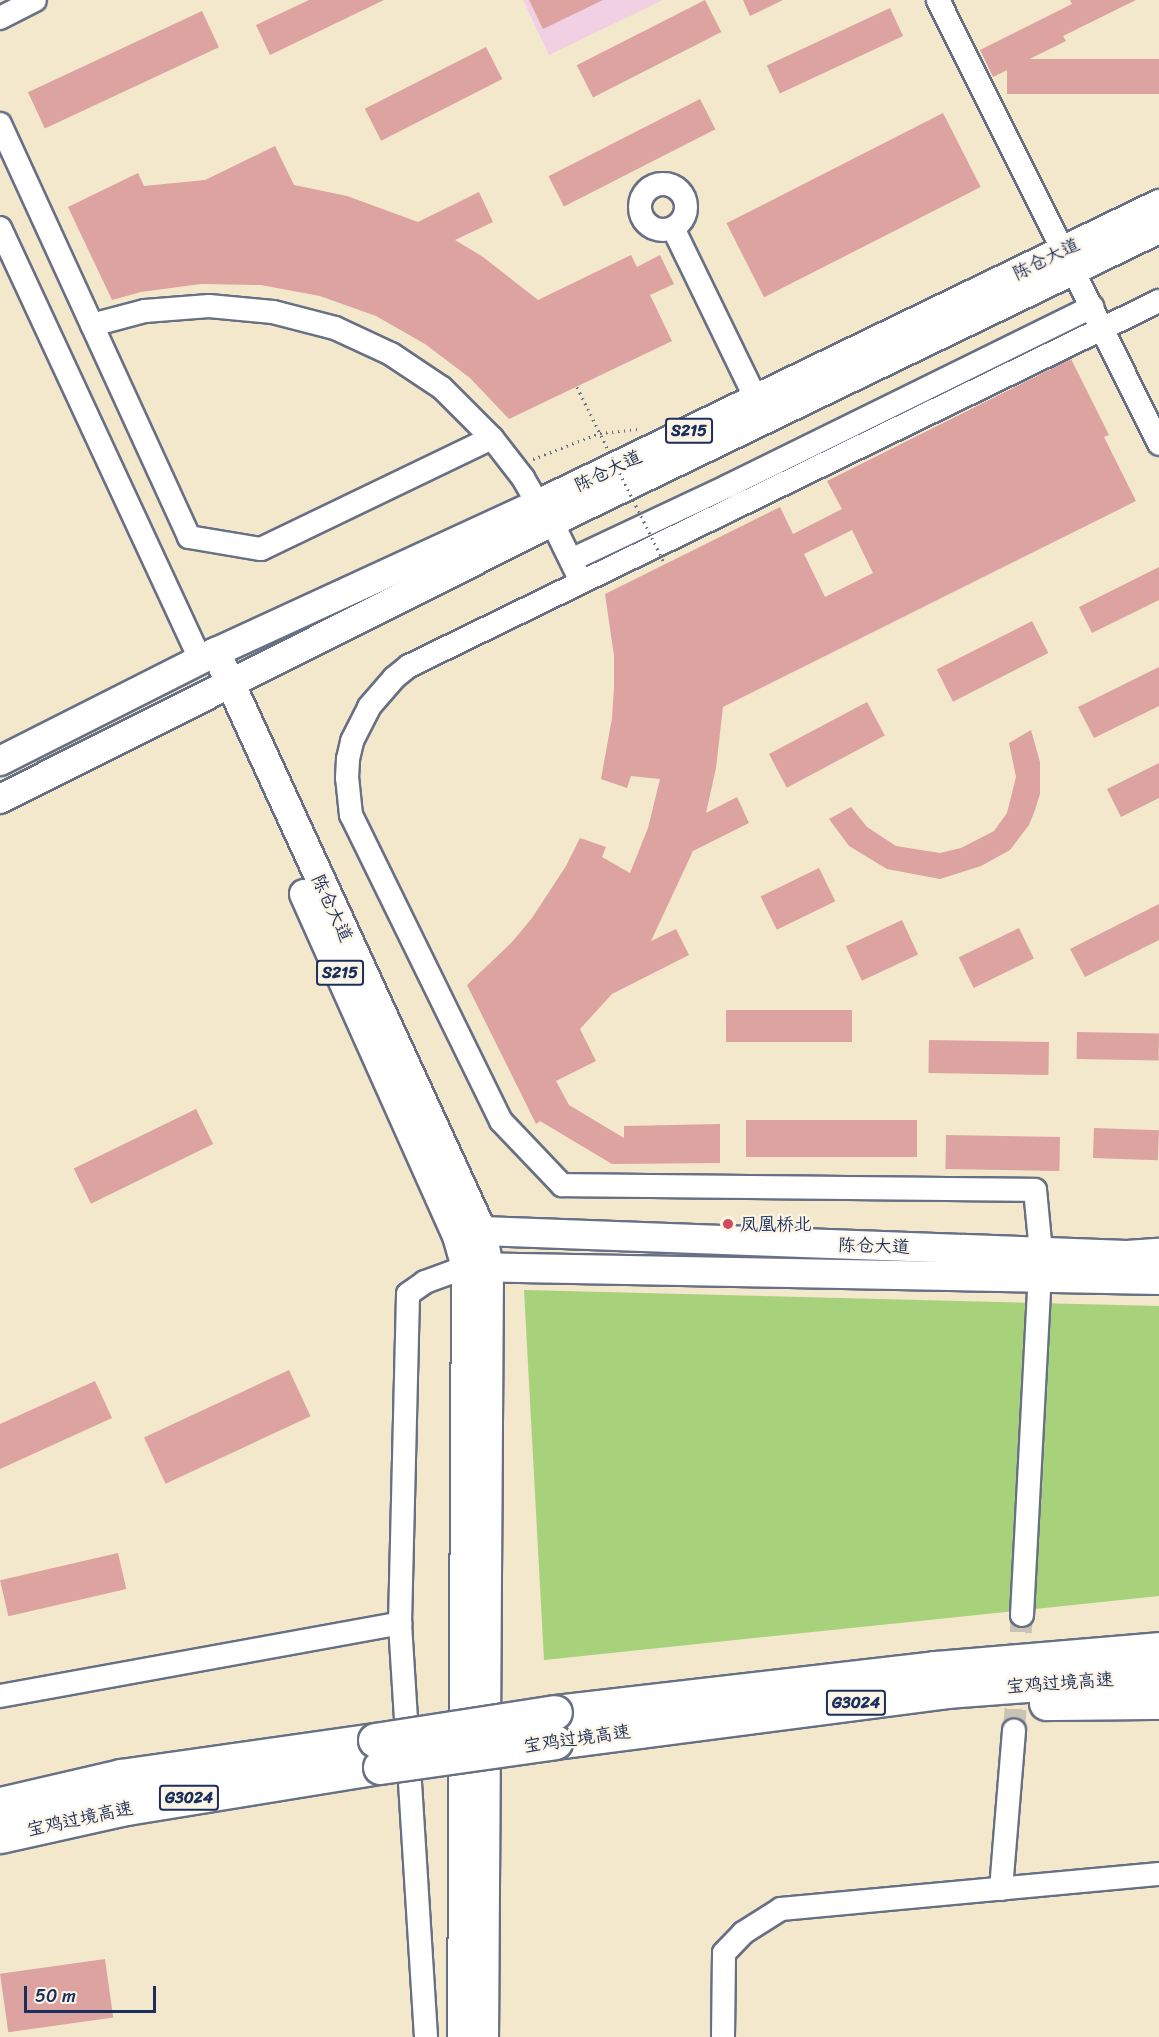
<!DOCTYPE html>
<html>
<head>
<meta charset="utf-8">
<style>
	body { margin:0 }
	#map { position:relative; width:1159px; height:2037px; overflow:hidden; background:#f3e8cc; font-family:Sriracha,"LXGW WenKai TC",sans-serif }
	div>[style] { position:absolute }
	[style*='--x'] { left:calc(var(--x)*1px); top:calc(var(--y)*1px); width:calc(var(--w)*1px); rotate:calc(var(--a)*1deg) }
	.built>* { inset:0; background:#f1d0e3 }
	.green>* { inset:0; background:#a8d17c }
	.building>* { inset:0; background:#dca3a0; transform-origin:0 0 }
	.minor-tunnel>* { height:22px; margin-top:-11px; transform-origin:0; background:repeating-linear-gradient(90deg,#c8c3b6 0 22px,transparent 0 33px) }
	.path>* { height:3px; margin-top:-1.5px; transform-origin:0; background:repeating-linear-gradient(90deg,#677084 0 1.5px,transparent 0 6px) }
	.roads { filter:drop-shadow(2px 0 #677084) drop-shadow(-2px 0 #677084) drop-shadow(0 2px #677084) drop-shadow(0 -2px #677084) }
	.minor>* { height:22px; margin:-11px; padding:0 11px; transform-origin:11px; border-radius:11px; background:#fff }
	.minor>.ring { margin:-11px; padding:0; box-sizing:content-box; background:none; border:22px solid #fff; border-radius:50% }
	.major>* { height:28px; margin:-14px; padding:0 14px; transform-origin:14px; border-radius:14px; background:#fff }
	.highway>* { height:33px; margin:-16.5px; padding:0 16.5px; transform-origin:16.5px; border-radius:16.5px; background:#fff }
	.path-bridge>* { height:3px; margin-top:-1.5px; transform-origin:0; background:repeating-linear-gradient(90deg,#677084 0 1.5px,transparent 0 6px) }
	.bridges { filter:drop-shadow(2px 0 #677084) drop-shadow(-2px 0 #677084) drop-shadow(0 2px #677084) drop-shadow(0 -2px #677084) }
	.highway-bridge>* { height:33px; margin:-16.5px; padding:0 16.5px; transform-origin:16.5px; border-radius:16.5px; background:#fff }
	.dots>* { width:16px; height:16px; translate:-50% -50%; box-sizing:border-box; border:3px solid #fcf5e5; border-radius:50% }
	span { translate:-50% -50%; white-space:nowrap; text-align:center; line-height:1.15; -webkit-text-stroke:4.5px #fcf5e5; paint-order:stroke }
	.shield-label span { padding:2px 4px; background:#fcf5e5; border:2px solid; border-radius:4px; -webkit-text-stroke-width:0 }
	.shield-label { font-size:16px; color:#1b2f5e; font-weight:700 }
	.street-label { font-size:18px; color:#1b2f5e }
	.poi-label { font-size:18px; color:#1b2f5e }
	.left { translate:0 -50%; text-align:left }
	.scale { position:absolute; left:24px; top:1986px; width:132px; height:27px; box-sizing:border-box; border:3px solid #1b2f5e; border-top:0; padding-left:8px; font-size:18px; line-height:21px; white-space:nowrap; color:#1b2f5e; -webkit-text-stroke:4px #fcf5e5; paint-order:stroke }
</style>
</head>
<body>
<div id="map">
	<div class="built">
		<i style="clip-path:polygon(523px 0,663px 0,549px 55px)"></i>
	</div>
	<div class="green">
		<i style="clip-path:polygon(524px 1290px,1159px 1306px,1159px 1596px,544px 1660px)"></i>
	</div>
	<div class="building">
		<i style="clip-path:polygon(309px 0,384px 0,270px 55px,256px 25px)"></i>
		<i style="clip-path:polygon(529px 0,603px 0,543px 29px)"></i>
		<i style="left:705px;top:0;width:36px;height:144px;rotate:63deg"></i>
		<i style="clip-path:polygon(743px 0,783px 0,750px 16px)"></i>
		<i style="clip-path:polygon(1070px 0,1136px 0,1063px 36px,1066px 41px,993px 77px,980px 50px,1072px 4px)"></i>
		<i style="left:890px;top:8px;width:31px;height:136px;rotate:65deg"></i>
		<i style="left:202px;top:11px;width:40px;height:192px;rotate:65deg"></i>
		<i style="left:486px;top:47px;width:36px;height:136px;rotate:63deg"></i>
		<i style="left:1159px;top:59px;width:35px;height:152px;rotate:90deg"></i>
		<i style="left:700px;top:99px;width:34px;height:170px;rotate:63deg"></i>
		<i style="left:943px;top:113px;width:83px;height:243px;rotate:63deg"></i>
		<i style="clip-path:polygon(275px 146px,294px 185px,347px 196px,418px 222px,479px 192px,493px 222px,455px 240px,483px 257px,538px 300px,631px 255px,637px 267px,660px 255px,674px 284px,650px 295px,672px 341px,509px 419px,470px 378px,425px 344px,376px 316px,320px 296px,261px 285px,201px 284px,141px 292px,112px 300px,68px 207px,138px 173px,144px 186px,205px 180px)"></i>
		<i style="clip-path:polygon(evenodd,1071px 359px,1109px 435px,1104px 437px,1136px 501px,723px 707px,716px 768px,706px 813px,737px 797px,749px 823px,693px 851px,651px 941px,676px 929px,689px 955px,612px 994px,580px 1029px,596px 1061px,556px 1081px,569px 1105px,624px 1138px,624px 1126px,720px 1124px,720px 1163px,612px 1164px,540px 1121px,536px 1124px,467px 985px,512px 942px,532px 918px,566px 866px,580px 838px,606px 847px,602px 857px,630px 873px,648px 828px,660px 779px,631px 776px,627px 788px,601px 779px,612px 718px,614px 687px,614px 656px,605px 594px,780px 507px,793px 534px,842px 509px,827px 481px,1071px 359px,852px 530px,873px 573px,825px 597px,804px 554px,852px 530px)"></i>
		<i style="clip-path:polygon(1159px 567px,1159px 600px,1092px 633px,1079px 607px)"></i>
		<i style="left:1032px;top:621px;width:36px;height:107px;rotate:63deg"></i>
		<i style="clip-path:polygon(1159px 667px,1159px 706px,1094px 738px,1078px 707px)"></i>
		<i style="left:867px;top:702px;width:38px;height:111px;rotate:62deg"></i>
		<i style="clip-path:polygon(1031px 730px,1040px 762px,1040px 794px,1035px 810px,1029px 825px,1010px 850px,981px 866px,940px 879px,887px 869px,849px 846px,829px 819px,851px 807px,867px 827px,896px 846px,940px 853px,961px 848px,994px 831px,1007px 813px,1016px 777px,1009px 743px)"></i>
		<i style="clip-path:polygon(1159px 763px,1159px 798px,1121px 817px,1107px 789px)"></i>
		<i style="left:819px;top:868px;width:37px;height:65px;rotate:64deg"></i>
		<i style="clip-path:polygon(1159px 904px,1159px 940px,1085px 977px,1070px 949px)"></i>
		<i style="left:902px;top:920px;width:38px;height:62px;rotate:65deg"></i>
		<i style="left:1019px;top:928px;width:34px;height:67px;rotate:64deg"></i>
		<i style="left:852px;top:1010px;width:32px;height:126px;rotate:90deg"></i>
		<i style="left:1077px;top:1032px;width:82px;height:27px;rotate:1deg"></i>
		<i style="left:929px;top:1040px;width:120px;height:33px;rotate:1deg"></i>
		<i style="left:196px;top:1109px;width:39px;height:136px;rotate:64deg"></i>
		<i style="left:917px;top:1120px;width:37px;height:171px;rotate:90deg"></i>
		<i style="left:1094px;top:1128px;width:65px;height:30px;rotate:2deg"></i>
		<i style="left:946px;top:1135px;width:114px;height:34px;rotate:1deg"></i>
		<i style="left:289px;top:1370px;width:51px;height:160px;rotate:65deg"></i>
		<i style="clip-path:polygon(95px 1381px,112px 1418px,0 1469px,0 1424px)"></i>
		<i style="left:118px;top:1553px;width:37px;height:121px;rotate:77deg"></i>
		<i style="left:105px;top:1959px;width:59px;height:106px;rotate:82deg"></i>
	</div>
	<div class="minor-tunnel">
		<i style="--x:1014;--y:1731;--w:116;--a:-86.1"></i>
	</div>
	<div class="path">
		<i style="--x:533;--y:459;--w:72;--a:-21.2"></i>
		<i style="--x:600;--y:433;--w:38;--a:-6"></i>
	</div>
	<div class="roads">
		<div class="minor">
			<i style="--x:938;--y:0;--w:496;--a:63.5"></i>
			<i style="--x:0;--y:18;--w:39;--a:-27"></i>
			<i style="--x:0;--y:124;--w:454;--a:65.4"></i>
			<i style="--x:189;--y:537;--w:73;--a:9.5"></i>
			<i style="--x:261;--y:549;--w:256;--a:-25.7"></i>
			<i class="ring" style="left:640px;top:184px;width:24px;height:24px"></i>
			<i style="--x:0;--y:228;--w:475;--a:65.1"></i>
			<i style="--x:673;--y:228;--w:190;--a:64.1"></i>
			<i style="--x:92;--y:325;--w:55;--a:-14.8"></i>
			<i style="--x:145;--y:311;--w:64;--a:-4.5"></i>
			<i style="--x:209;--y:306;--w:64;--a:5.4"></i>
			<i style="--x:273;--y:312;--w:64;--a:14.5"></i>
			<i style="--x:335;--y:328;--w:62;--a:24.9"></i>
			<i style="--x:391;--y:354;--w:61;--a:33.7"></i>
			<i style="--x:442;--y:388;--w:71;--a:45"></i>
			<i style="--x:492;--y:438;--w:51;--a:52.2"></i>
			<i style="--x:523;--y:478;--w:30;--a:60"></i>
			<i style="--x:552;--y:522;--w:57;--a:63.9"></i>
			<i style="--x:571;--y:560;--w:174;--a:-25.2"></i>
			<i style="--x:728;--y:486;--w:406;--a:-26.2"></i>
			<i style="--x:1022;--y:1615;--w:363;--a:-87"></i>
			<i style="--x:1041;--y:1252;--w:62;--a:-95.5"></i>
			<i style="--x:1035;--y:1190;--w:473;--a:-179.4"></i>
			<i style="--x:562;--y:1185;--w:88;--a:-133.6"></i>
			<i style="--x:501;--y:1121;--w:341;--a:-116.1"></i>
			<i style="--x:351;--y:815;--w:37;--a:-96"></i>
			<i style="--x:347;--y:778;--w:19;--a:-87"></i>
			<i style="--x:348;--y:759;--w:18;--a:-77"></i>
			<i style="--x:352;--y:741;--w:38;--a:-63"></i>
			<i style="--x:369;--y:707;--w:38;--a:-49"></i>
			<i style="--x:394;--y:678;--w:19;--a:-39"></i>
			<i style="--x:409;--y:666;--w:834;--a:-25.95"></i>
			<i style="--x:0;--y:1696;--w:407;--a:-10.3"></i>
			<i style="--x:1001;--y:1889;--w:159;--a:-85.3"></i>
			<i style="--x:426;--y:2037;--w:415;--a:-93.6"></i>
			<i style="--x:400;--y:1623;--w:329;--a:-88.6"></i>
			<i style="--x:408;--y:1294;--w:21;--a:-35"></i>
			<i style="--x:425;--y:1282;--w:44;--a:-20.1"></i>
			<i style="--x:723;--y:2037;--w:84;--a:-89.3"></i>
			<i style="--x:724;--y:1953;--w:28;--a:-46"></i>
			<i style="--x:743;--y:1933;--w:45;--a:-32.3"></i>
			<i style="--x:781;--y:1909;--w:380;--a:-5.3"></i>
		</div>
		<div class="major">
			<i style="--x:216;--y:652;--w:354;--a:-24.7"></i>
			<i style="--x:538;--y:504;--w:690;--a:-25.78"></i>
			<i style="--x:0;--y:761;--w:242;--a:-26.8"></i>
			<i style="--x:216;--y:652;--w:637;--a:65.33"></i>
			<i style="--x:482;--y:1231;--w:38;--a:79"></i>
			<i style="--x:489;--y:1268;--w:769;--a:90.37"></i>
			<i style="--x:0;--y:799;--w:618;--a:-26.65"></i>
			<i style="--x:552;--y:522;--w:674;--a:-25.77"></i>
			<i style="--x:304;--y:894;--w:375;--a:65.9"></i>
			<i style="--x:457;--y:1236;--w:32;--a:74"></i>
			<i style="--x:466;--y:1267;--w:693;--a:1.07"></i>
			<i style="--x:463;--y:1234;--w:19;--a:-9"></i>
			<i style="--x:482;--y:1231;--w:645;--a:2.13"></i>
			<i style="--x:1127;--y:1255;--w:32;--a:-4"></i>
			<i style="--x:462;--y:2037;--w:770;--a:-89.7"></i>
		</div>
		<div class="highway">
			<i style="--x:1046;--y:1703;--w:113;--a:-0.5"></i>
			<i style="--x:555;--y:1712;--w:383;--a:-6.6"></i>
			<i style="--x:935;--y:1668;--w:225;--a:-4.8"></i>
			<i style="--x:555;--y:1742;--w:394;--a:-7.4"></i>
			<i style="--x:946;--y:1691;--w:214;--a:-4.3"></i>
			<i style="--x:0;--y:1804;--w:124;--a:-13"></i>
			<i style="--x:121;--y:1776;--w:257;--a:-8.1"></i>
			<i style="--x:0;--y:1836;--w:129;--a:-12.5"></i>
			<i style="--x:126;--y:1808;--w:257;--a:-9.2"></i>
		</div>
	</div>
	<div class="path-bridge">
		<i style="--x:577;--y:387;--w:198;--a:63.6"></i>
	</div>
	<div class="bridges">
		<div class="highway-bridge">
			<i style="--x:375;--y:1740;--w:182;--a:-8.8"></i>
			<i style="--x:380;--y:1767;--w:177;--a:-8.1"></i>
		</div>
	</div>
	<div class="dots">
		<i style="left:728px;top:1224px;background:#d1495b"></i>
	</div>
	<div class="shield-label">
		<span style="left:689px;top:431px">S215</span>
		<span style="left:340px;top:973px">S215</span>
		<span style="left:856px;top:1703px">G3024</span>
		<span style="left:189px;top:1798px">G3024</span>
	</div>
	<div class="street-label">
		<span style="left:1046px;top:259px;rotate:-26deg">陈仓大道</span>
		<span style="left:608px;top:471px;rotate:-26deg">陈仓大道</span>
		<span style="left:332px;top:908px;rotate:65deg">陈仓大道</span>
		<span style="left:874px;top:1246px;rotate:2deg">陈仓大道</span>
		<span style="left:1060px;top:1683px;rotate:-4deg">宝鸡过境高速</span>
		<span style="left:577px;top:1739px;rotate:-8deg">宝鸡过境高速</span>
		<span style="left:80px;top:1819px;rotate:-12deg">宝鸡过境高速</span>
	</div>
	<div class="poi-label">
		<span class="left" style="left:740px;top:1224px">凤凰桥北</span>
	</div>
	<div class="scale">50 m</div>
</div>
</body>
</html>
